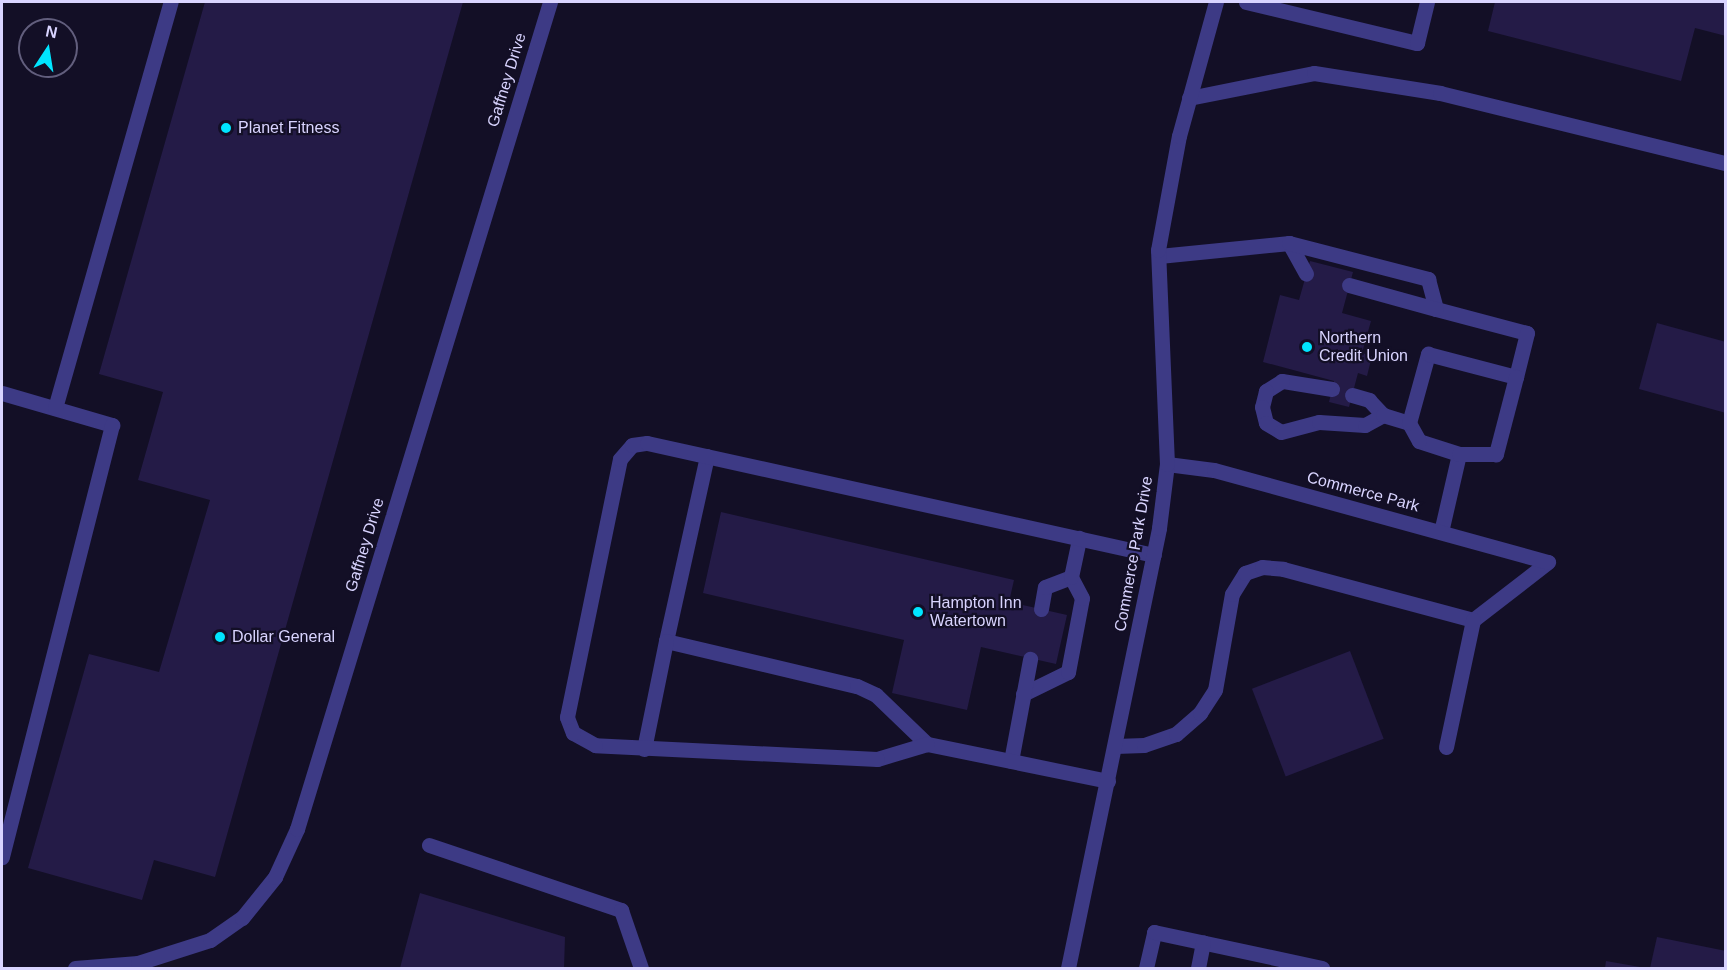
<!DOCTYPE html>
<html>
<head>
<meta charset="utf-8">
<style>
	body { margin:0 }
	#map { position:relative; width:1727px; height:970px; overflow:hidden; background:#130f26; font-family:Helvetica,sans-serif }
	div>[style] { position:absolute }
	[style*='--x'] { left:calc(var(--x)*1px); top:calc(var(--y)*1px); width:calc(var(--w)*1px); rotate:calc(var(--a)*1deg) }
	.building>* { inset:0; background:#241b47; transform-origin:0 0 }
	.lane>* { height:15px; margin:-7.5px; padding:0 7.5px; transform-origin:7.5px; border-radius:7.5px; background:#3d3a85 }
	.street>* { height:15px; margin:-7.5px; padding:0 7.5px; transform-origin:7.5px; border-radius:7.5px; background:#3d3a85 }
	.dots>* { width:16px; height:16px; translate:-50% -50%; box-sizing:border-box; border:3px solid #130f26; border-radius:50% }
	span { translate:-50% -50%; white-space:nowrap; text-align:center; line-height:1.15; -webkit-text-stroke:4.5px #130f26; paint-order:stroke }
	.street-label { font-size:16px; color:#d9d4ff }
	.poi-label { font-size:16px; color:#d9d4ff }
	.left { translate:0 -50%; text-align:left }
	.frame { position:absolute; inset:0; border:3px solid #d9d4ff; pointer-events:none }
	.north { position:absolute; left:18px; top:18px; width:60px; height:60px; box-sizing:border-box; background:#130f26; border:2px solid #625e7d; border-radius:50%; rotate:12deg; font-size:16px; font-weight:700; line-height:24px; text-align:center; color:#d9d4ff }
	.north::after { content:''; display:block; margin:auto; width:21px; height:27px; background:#00e5ff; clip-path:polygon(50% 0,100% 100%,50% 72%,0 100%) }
</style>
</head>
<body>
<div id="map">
	<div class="building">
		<i style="clip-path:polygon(205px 2px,463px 2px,215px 877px,154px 860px,142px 900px,28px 868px,89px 654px,159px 672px,210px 500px,138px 480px,163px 392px,99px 374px)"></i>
		<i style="clip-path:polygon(1495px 2px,1726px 2px,1726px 36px,1695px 28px,1681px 81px,1488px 31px)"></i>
		<i style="clip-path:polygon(1310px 261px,1353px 272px,1342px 313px,1371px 321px,1362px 353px,1372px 356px,1367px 376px,1358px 373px,1349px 407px,1329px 402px,1334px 381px,1263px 362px,1280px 295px,1299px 300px)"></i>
		<i style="clip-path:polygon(1657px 323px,1726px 342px,1726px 413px,1639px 389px)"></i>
		<i style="clip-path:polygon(721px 512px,1014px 580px,1009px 602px,1067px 615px,1056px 664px,981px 647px,967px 710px,892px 693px,904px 640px,703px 593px)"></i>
		<i style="left:1350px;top:651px;width:94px;height:105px;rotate:69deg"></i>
		<i style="clip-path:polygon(420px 893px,565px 937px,564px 968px,400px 968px)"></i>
		<i style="clip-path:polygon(1657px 937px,1726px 951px,1726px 968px,1650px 968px)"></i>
		<i style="clip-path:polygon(1606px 961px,1640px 967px,1640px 968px,1605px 968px)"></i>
	</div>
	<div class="lane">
		<i style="--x:1246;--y:2;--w:176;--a:13.5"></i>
		<i style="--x:1417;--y:43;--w:42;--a:-76.3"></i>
		<i style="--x:1189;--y:98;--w:127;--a:-11.3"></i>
		<i style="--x:1314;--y:73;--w:128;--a:9"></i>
		<i style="--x:1440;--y:93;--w:294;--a:13.8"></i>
		<i style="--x:1289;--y:243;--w:35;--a:61"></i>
		<i style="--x:1159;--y:256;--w:131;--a:-5.7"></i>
		<i style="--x:1289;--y:243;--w:144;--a:14.5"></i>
		<i style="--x:1428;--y:279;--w:31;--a:75"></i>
		<i style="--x:1436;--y:309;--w:94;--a:14.8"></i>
		<i style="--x:1527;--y:333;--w:45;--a:104"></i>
		<i style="--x:1349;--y:285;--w:90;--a:15.4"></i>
		<i style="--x:1332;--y:389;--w:51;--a:-170.9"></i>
		<i style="--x:1282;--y:381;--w:19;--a:148"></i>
		<i style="--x:1266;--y:391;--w:16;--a:104"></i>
		<i style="--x:1262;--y:407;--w:16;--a:76"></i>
		<i style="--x:1266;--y:423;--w:17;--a:31"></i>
		<i style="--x:1281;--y:432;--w:39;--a:-15"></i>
		<i style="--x:1319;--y:422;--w:46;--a:3.7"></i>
		<i style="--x:1365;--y:425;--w:21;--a:-29"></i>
		<i style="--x:2;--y:393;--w:115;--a:16.2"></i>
		<i style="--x:112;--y:425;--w:446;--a:104.3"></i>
		<i style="--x:1352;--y:395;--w:18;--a:16"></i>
		<i style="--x:1369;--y:400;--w:21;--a:47"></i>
		<i style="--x:1383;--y:415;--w:27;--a:17"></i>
		<i style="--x:55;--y:408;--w:422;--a:-74.1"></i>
		<i style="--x:707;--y:456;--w:189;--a:102.5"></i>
		<i style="--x:666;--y:641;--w:196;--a:13.3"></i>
		<i style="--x:857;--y:686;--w:21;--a:25"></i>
		<i style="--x:876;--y:695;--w:71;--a:43.9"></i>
		<i style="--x:1441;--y:532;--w:80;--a:-77"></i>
		<i style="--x:1459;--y:454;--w:42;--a:-162"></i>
		<i style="--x:1419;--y:441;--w:21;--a:-119"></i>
		<i style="--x:1409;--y:423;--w:72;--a:-74.6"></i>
		<i style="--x:1428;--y:354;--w:91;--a:14.6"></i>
		<i style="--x:1516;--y:377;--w:80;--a:104.6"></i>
		<i style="--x:1496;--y:454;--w:37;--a:180"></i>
		<i style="--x:1041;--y:609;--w:22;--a:-80"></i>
		<i style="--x:1045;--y:587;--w:28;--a:-21"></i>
		<i style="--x:1023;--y:694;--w:50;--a:-26.1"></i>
		<i style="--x:1068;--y:672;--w:75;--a:-79.3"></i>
		<i style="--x:1082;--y:598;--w:24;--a:-118"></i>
		<i style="--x:1071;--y:577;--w:40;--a:-78"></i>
		<i style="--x:1115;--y:746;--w:29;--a:-2"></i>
		<i style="--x:1144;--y:745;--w:34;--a:-19"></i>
		<i style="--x:1176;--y:734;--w:32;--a:-41"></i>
		<i style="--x:1200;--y:713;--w:27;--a:-57"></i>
		<i style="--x:1215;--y:690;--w:97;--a:-80"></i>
		<i style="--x:1232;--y:594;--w:25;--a:-58"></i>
		<i style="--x:1245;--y:573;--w:18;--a:-19"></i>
		<i style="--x:1262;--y:567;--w:21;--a:5"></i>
		<i style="--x:1283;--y:569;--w:197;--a:15"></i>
		<i style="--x:1473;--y:620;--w:95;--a:-37.7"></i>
		<i style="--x:1446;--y:747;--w:130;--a:-78"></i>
		<i style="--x:644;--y:749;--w:110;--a:-78.5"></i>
		<i style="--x:1011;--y:761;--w:104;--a:-79.4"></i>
		<i style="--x:1108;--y:781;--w:185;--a:-168.4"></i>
		<i style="--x:927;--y:744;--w:52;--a:163.3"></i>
		<i style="--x:877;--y:759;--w:282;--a:-177.2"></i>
		<i style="--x:595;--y:745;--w:25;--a:-151"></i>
		<i style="--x:573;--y:733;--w:17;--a:-111"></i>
		<i style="--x:567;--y:717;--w:263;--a:-78.4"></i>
		<i style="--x:620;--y:459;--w:18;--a:-49"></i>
		<i style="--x:632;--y:445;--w:15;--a:-8"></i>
		<i style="--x:647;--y:443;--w:519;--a:12.46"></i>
		<i style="--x:429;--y:845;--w:203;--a:18.7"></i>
		<i style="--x:621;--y:910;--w:61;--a:71"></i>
		<i style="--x:1146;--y:968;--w:37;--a:-77"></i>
		<i style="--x:1154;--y:932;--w:172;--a:12.1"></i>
		<i style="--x:1198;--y:968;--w:26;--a:-79"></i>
	</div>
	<div class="street">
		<i style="--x:1167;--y:464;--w:47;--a:7.3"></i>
		<i style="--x:1214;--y:470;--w:346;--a:15.4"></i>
		<i style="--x:75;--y:968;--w:63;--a:-4.5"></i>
		<i style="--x:138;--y:963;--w:76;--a:-17.7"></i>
		<i style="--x:210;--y:940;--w:39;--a:-35"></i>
		<i style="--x:242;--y:918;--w:53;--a:-51.2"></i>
		<i style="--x:275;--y:877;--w:53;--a:-65.4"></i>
		<i style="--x:297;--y:829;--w:865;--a:-72.99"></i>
		<i style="--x:1068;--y:968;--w:449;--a:-78.3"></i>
		<i style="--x:1159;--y:528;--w:64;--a:-82.9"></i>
		<i style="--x:1167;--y:464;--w:214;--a:-92.4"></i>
		<i style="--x:1158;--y:250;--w:116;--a:-79.6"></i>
		<i style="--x:1179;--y:136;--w:139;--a:-74.6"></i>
	</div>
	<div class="dots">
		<i style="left:226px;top:128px;background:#00e5ff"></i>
		<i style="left:1307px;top:347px;background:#00e5ff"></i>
		<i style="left:918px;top:612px;background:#00e5ff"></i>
		<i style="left:220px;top:637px;background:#00e5ff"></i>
	</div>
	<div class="street-label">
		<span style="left:507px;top:80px;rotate:-73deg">Gaffney Drive</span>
		<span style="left:1363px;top:492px;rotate:15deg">Commerce Park</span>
		<span style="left:365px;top:545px;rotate:-73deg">Gaffney Drive</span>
		<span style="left:1134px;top:554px;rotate:-80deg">Commerce Park Drive</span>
	</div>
	<div class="poi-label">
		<span class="left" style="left:238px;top:128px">Planet Fitness</span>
		<span class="left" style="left:1319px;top:347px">Northern<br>Credit Union</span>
		<span class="left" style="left:930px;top:612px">Hampton Inn<br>Watertown</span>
		<span class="left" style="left:232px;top:637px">Dollar General</span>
	</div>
	<div class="frame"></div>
	<div class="north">N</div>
</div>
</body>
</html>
